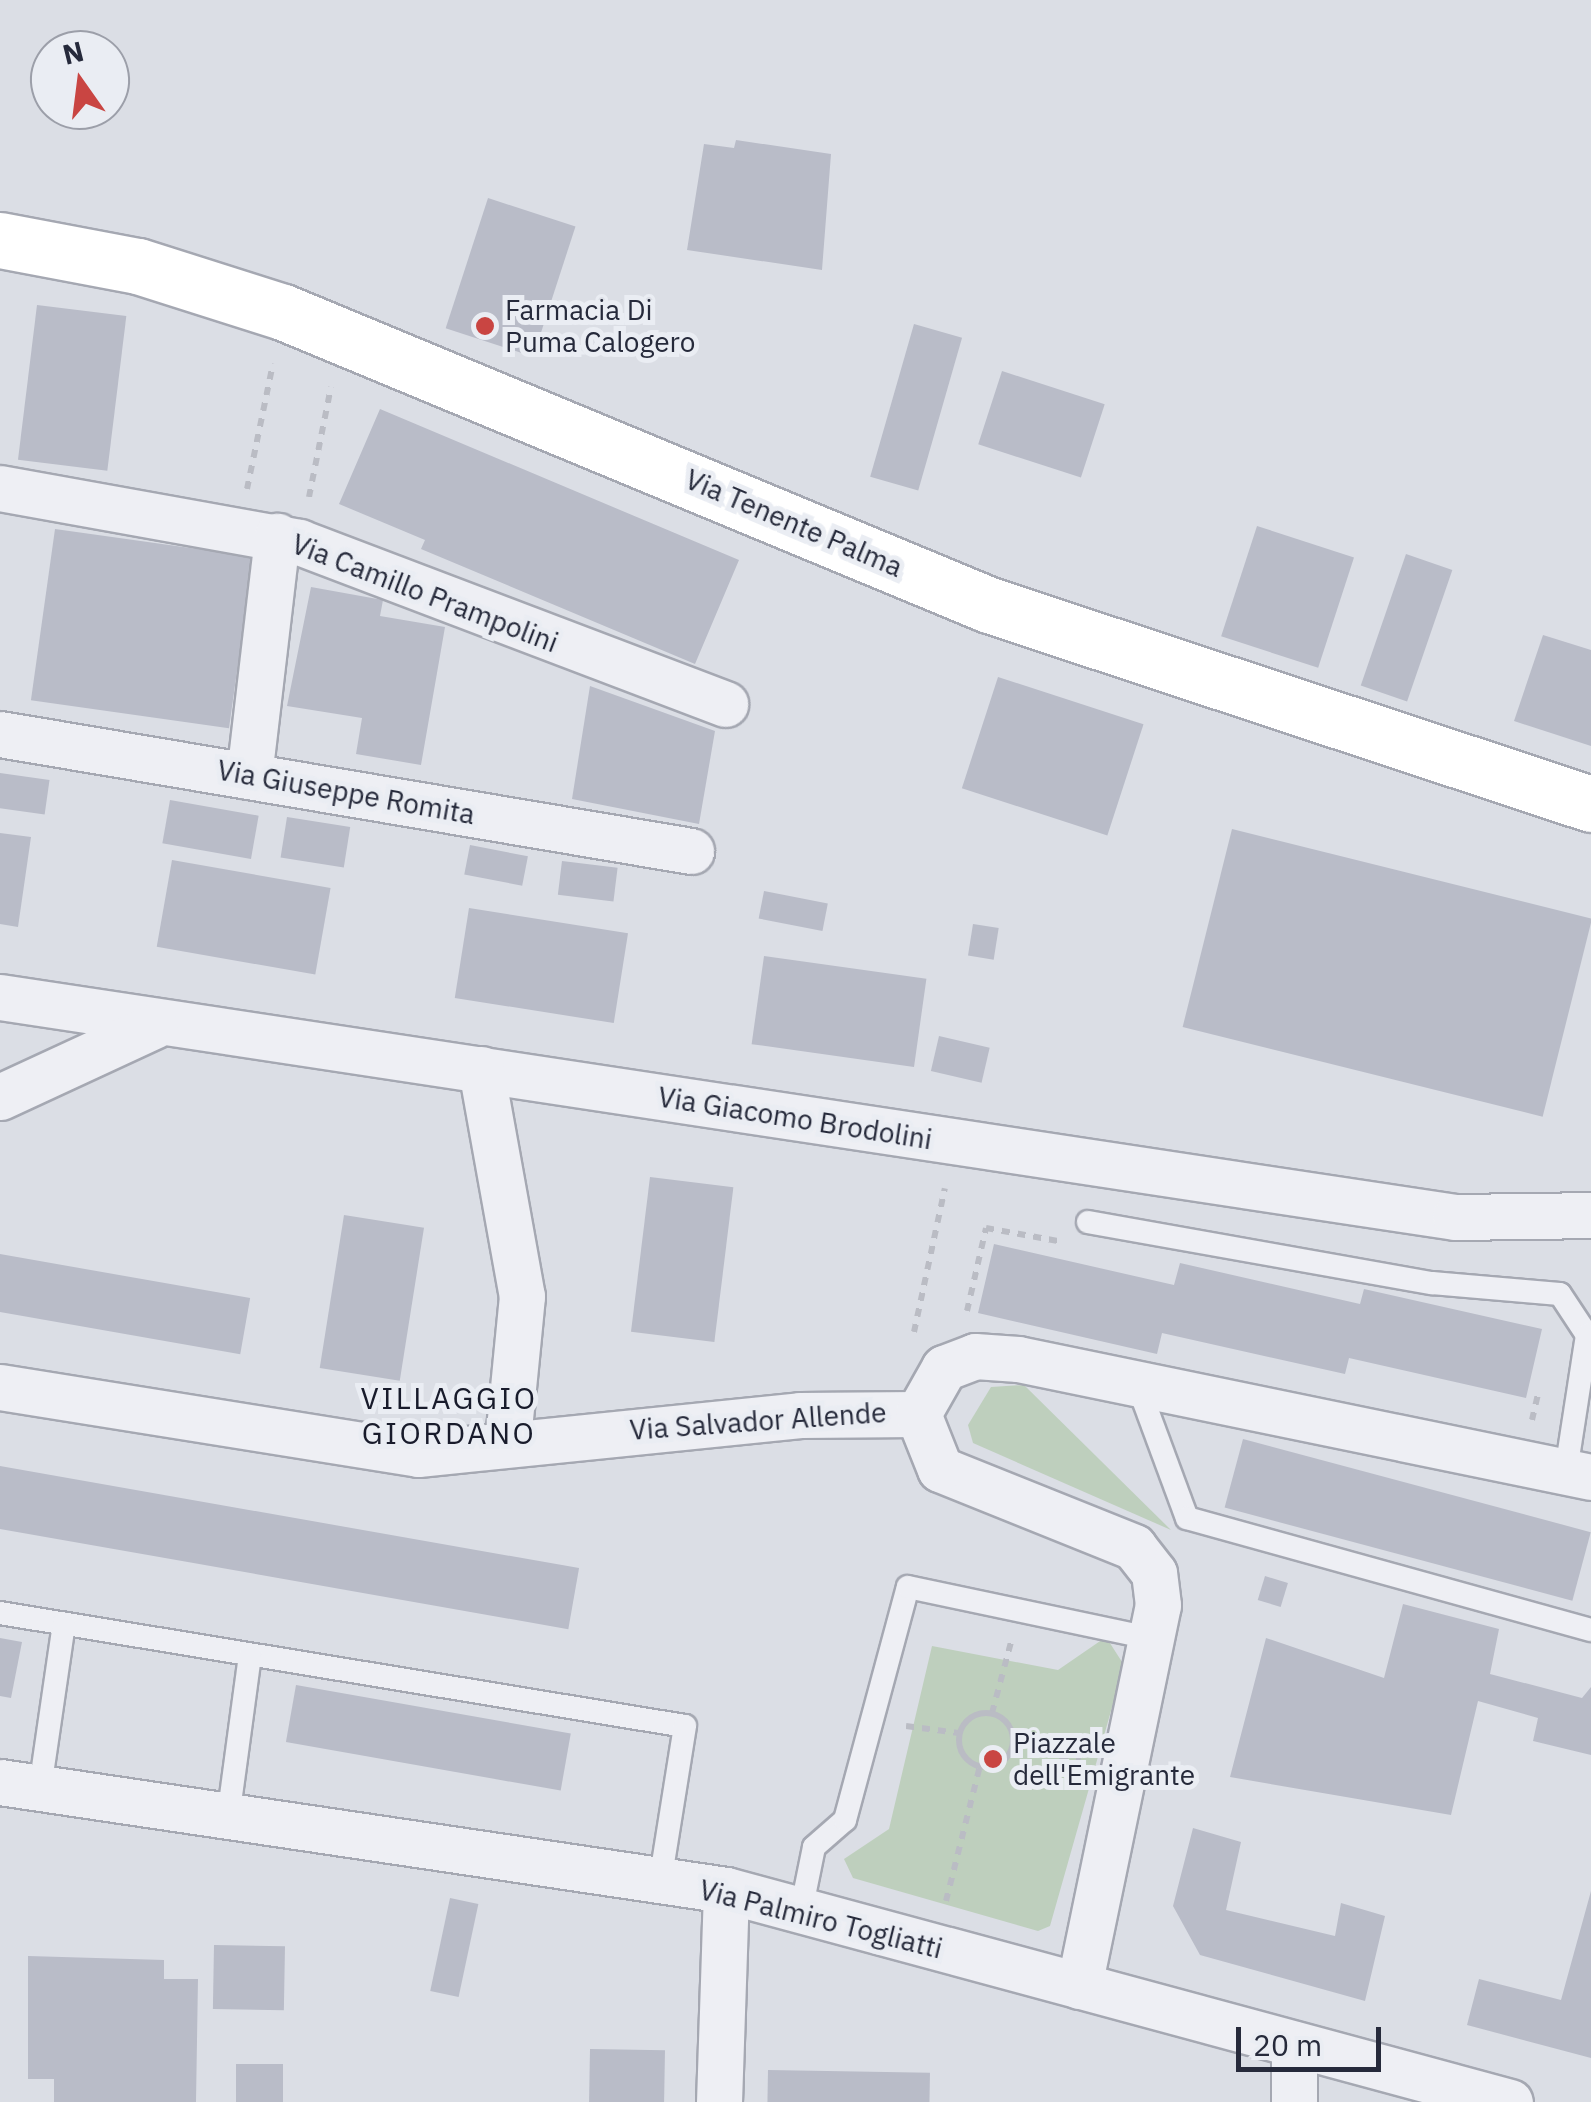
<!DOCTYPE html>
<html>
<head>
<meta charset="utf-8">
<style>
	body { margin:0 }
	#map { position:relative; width:1591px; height:2102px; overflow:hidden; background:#dbdee5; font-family:"IBM Plex Sans",sans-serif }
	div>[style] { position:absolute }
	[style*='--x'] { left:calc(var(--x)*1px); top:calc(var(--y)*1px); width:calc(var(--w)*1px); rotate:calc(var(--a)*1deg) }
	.green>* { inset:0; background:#becfbd }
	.building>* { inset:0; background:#b9bcc8; transform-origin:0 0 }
	.path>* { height:6px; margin-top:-3px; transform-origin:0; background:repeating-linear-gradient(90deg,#babcc4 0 8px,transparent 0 16px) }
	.path>.ring { margin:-3px; padding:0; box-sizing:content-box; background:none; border:6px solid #babcc4; border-radius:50% }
	.roads { filter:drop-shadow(2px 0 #a5a8b2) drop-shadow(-2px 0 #a5a8b2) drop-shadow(0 2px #a5a8b2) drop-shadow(0 -2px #a5a8b2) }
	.lane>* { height:22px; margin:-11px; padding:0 11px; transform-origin:11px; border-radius:11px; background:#eeeff4 }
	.street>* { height:45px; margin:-22.5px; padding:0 22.5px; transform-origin:22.5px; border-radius:22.5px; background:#eeeff4 }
	.secondary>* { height:55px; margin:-27.5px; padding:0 27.5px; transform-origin:27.5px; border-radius:27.5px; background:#fff }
	.dots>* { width:28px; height:28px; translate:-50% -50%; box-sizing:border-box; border:5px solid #eaedf3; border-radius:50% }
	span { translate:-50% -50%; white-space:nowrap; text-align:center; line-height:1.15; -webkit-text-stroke:10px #eaedf3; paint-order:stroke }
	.poi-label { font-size:28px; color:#262a3b }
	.left { translate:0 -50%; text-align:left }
	.street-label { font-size:28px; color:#262a3b }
	.neighbourhood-label { font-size:30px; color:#181b2b; letter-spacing:2.5px }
	.north { position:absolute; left:30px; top:30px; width:100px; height:100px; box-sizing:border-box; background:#eaedf3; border:2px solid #9c9fa9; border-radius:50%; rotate:346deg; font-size:28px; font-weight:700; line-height:40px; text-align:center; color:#262a3b }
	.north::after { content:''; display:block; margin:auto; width:35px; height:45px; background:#c94542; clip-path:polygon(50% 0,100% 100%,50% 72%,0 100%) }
	.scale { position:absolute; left:1236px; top:2027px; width:145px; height:45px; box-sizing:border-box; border:5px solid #262a3b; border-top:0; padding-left:12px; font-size:30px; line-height:35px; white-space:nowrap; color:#262a3b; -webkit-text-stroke:8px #eaedf3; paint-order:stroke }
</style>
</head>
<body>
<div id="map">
	<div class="green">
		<i style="clip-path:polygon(1024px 1385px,1171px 1530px,973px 1443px,968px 1425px,991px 1387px)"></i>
		<i style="clip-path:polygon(1106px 1637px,1124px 1665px,1050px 1926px,1038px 1931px,853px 1878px,844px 1859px,889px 1829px,932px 1646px,1058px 1670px)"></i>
	</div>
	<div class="building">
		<i style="clip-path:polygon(736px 140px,831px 154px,822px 270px,687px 250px,704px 144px,734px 148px)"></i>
		<i style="left:488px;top:198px;width:92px;height:137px;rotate:18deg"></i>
		<i style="left:37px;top:305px;width:90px;height:156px;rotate:7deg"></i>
		<i style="left:914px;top:324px;width:50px;height:159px;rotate:16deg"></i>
		<i style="left:1002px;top:371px;width:108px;height:77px;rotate:18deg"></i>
		<i style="clip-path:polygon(380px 409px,739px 560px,695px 664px,421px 549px,425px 540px,339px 504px)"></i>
		<i style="left:1257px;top:526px;width:102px;height:116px;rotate:18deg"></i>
		<i style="left:55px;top:529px;width:200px;height:173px;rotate:8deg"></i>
		<i style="left:1406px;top:554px;width:49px;height:139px;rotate:19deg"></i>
		<i style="clip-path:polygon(311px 587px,383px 600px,380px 616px,445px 627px,421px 765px,356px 754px,362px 718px,287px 706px)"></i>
		<i style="clip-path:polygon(1543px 635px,1591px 650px,1591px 746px,1514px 721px)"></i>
		<i style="left:998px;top:677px;width:153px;height:117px;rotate:18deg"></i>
		<i style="clip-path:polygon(590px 686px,715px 731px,699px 824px,572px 799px)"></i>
		<i style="left:0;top:773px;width:50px;height:35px;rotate:8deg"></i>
		<i style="left:170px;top:800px;width:90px;height:44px;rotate:10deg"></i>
		<i style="left:287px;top:817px;width:64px;height:41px;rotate:9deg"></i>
		<i style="left:1232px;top:829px;width:371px;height:204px;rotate:14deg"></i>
		<i style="clip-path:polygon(0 833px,31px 837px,18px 927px,0 924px)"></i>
		<i style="left:470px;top:845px;width:59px;height:30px;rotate:11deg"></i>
		<i style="left:172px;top:860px;width:161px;height:88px;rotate:10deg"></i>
		<i style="left:562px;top:861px;width:56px;height:34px;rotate:7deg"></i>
		<i style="left:764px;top:891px;width:65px;height:28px;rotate:11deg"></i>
		<i style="left:469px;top:908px;width:161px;height:91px;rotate:9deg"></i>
		<i style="left:973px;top:924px;width:26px;height:32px;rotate:9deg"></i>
		<i style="left:764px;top:956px;width:164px;height:89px;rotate:8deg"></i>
		<i style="left:939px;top:1036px;width:52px;height:36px;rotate:13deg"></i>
		<i style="left:650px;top:1177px;width:84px;height:156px;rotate:7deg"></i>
		<i style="left:344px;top:1215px;width:81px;height:155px;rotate:9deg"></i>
		<i style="clip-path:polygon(994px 1244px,1174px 1285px,1180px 1263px,1360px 1304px,1364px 1289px,1542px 1329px,1526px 1398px,1349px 1358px,1345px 1374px,1162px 1333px,1157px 1354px,978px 1313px)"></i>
		<i style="left:0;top:1254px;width:254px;height:57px;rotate:10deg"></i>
		<i style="left:1243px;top:1439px;width:360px;height:71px;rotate:15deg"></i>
		<i style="left:0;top:1466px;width:588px;height:62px;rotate:10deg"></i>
		<i style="left:1265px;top:1576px;width:24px;height:25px;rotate:17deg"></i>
		<i style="clip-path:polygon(1403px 1604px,1499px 1629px,1490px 1674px,1582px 1698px,1591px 1687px,1591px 1755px,1533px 1741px,1538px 1718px,1478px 1701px,1451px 1815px,1230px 1777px,1266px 1638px,1384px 1678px)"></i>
		<i style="clip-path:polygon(0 1638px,22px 1642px,11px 1698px,0 1696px)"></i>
		<i style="left:296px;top:1685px;width:279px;height:58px;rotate:10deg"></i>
		<i style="clip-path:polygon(1193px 1828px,1241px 1842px,1226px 1910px,1335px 1936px,1341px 1903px,1385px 1916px,1365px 2001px,1200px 1955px,1173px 1906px)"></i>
		<i style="clip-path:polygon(1591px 1891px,1591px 2058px,1467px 2025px,1479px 1979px,1561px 2000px)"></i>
		<i style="left:450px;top:1898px;width:29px;height:95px;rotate:12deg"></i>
		<i style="left:214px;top:1945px;width:71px;height:64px;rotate:1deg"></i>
		<i style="clip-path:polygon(28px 1956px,164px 1960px,164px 1979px,198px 1979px,196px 2102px,54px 2102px,54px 2079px,28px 2079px)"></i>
		<i style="left:590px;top:2049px;width:75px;height:53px;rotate:1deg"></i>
		<i style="left:236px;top:2064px;width:47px;height:38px"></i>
		<i style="left:768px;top:2070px;width:162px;height:32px;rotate:1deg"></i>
	</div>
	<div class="path">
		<i style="--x:247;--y:489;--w:128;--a:-78.3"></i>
		<i style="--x:309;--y:497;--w:112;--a:-78.7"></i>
		<i style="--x:967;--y:1311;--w:85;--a:-77.1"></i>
		<i style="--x:986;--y:1228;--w:73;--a:10.2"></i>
		<i style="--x:914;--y:1332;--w:147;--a:-77.9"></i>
		<i style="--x:1532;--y:1420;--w:28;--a:-77"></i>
		<i style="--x:992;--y:1713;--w:73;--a:-75"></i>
		<i class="ring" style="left:959px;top:1713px;width:48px;height:48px"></i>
		<i style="--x:906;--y:1726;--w:53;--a:7.5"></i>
		<i style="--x:1013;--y:1746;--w:69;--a:12.6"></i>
		<i style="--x:946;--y:1901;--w:139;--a:-75.9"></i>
	</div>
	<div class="roads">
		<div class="lane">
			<i style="--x:1088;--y:1222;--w:349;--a:10.1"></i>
			<i style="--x:1432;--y:1283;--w:128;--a:4.9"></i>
			<i style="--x:1560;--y:1294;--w:49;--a:56.6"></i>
			<i style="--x:1587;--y:1335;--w:137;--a:98.8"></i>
			<i style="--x:1137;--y:1383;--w:144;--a:69.7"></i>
			<i style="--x:1187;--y:1518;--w:419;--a:15.5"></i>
			<i style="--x:0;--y:1613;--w:694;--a:9.37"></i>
			<i style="--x:685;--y:1726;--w:158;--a:99.1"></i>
			<i style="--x:40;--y:1788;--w:166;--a:-81.7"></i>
			<i style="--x:228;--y:1818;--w:164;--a:-82.3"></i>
			<i style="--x:801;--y:1911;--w:65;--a:-78.5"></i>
			<i style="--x:814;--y:1847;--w:41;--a:-41.1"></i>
			<i style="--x:845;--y:1820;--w:241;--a:-74.9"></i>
			<i style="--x:908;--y:1587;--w:248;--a:11.9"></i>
		</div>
		<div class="street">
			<i style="--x:0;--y:488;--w:304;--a:10.2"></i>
			<i style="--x:299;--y:542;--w:456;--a:20.8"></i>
			<i style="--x:0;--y:734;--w:701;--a:9.61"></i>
			<i style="--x:249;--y:776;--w:242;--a:-83.3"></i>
			<i style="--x:0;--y:997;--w:1472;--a:8.6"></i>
			<i style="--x:1455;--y:1217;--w:136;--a:-0.8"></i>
			<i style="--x:481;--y:1069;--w:231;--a:79.8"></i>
			<i style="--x:522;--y:1296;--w:145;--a:95.6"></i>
			<i style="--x:0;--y:1097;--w:170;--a:-24.8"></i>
			<i style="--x:0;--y:1387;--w:423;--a:9.1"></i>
			<i style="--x:418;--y:1454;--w:384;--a:-5.8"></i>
			<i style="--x:800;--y:1415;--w:118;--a:-0.5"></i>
			<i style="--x:0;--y:1782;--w:734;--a:8.46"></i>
			<i style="--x:726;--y:1890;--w:812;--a:15.13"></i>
			<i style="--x:1079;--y:1986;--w:389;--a:-78.3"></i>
			<i style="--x:1158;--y:1605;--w:32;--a:-97"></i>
			<i style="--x:1154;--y:1573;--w:33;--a:-128"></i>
			<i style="--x:1134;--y:1547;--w:209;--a:-158.1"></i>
			<i style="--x:940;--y:1469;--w:59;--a:-111.8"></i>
			<i style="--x:918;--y:1414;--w:53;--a:-60.5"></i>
			<i style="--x:944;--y:1368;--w:33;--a:-21"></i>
			<i style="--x:975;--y:1356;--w:43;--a:4"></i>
			<i style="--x:1018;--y:1359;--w:585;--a:11.64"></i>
			<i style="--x:1294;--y:2044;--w:58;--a:90"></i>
			<i style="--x:719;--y:2102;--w:212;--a:-88.1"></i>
		</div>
		<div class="secondary">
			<i style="--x:0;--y:240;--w:140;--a:10.7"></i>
			<i style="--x:138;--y:266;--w:152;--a:17.6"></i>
			<i style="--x:283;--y:312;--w:764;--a:22.54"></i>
			<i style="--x:989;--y:605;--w:634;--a:18.29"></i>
		</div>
	</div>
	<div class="dots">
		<i style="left:485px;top:326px;background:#c94542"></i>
		<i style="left:993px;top:1759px;background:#c94542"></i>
	</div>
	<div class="poi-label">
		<span class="left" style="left:505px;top:326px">Farmacia Di<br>Puma Calogero</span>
		<span class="left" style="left:1013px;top:1759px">Piazzale<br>dell'Emigrante</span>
	</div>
	<div class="street-label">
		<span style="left:794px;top:523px;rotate:23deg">Via Tenente Palma</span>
		<span style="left:425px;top:593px;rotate:21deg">Via Camillo Prampolini</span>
		<span style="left:346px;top:792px;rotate:10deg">Via Giuseppe Romita</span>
		<span style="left:795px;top:1118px;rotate:9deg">Via Giacomo Brodolini</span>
		<span style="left:758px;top:1421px;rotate:-4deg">Via Salvador Allende</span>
		<span style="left:821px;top:1919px;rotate:14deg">Via Palmiro Togliatti</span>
	</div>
	<div class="neighbourhood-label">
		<span style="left:449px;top:1415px">VILLAGGIO<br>GIORDANO</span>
	</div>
	<div class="north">N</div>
	<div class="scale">20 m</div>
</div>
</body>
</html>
